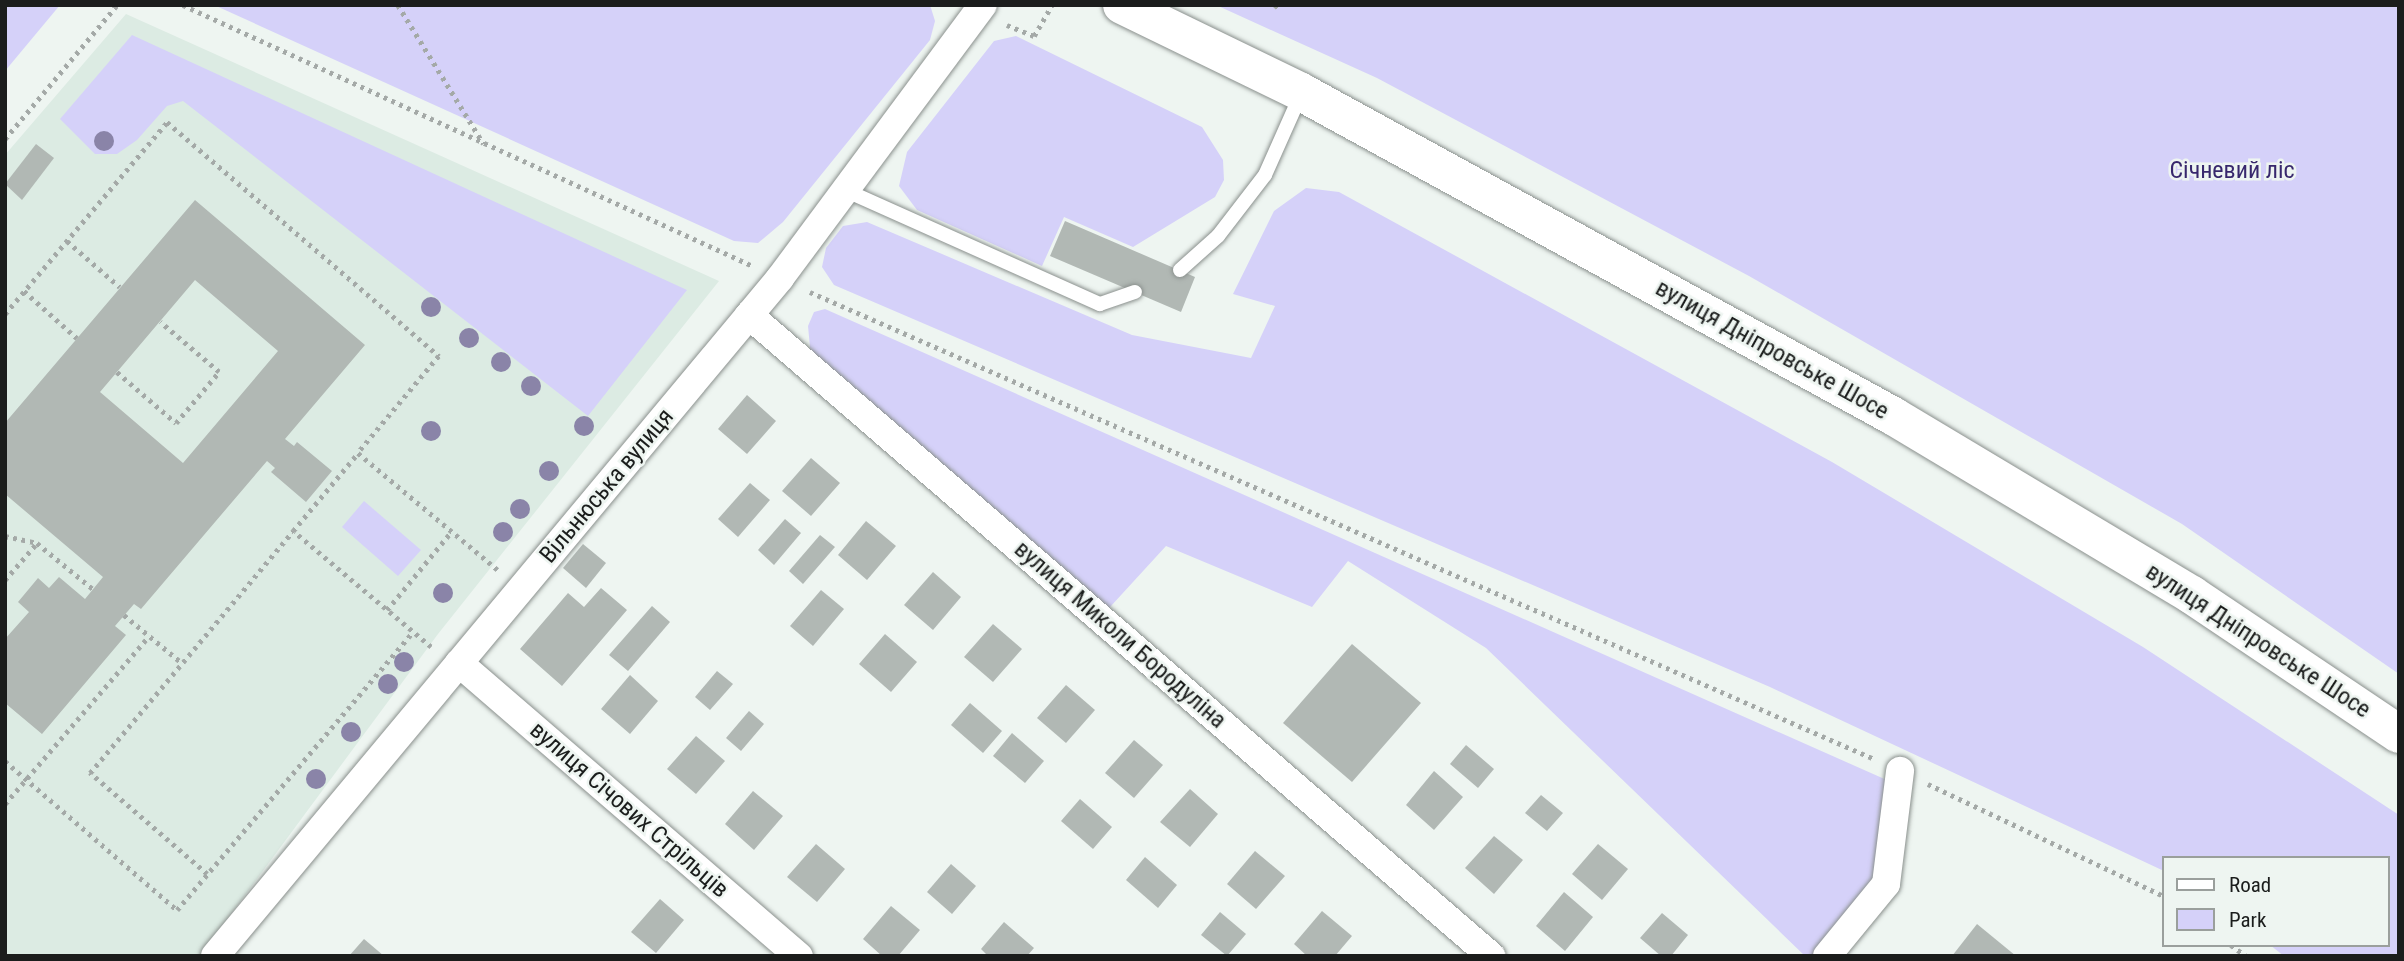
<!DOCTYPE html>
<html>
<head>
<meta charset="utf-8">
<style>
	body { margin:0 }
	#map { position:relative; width:2404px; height:961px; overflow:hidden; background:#eef5f1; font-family:"Roboto Condensed",sans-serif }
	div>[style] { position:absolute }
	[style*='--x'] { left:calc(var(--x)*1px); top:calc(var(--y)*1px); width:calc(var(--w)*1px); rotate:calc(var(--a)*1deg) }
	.built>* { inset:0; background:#dcebe3 }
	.green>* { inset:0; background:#d5d1f9 }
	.building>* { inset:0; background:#b1b8b4 }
	.path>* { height:4.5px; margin-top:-2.25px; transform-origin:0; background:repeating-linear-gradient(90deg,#a4a9a7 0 3.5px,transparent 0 8.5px) }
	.roads { filter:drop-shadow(0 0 2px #8a908d) drop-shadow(0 0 2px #8a908d) }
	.service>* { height:14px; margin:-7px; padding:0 7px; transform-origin:7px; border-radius:7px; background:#fff }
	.minor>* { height:28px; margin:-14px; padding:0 14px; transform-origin:14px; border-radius:14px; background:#fff }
	.primary>* { height:38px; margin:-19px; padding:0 19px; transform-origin:19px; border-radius:19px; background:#fff }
	.trees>* { width:20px; height:20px; margin:-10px; border-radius:50%; background:#8a84a8 }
	span { translate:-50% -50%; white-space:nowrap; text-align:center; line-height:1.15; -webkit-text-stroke:5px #eef5f1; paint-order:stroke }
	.park-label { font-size:24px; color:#38286d }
	.street-label { font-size:24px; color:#1b1d1c }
	.frame { position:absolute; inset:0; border:7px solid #1b1d1c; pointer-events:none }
	.legend { position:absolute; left:2162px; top:856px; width:228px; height:91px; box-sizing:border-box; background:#eef5f1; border:2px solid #9a9f9c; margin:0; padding:9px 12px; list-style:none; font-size:21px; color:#1b1d1c }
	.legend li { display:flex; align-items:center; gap:14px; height:35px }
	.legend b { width:35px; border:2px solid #9a9f9c }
</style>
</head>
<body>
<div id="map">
	<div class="built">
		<div style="clip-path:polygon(126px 14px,719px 281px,438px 634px,200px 956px,5px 956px,5px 155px)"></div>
	</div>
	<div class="green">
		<div style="clip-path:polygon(5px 5px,60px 5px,5px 71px)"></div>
		<div style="clip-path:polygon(214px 5px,930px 5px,935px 21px,930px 40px,783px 222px,758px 243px,734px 241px)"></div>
		<div style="clip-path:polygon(1216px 5px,2399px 5px,2399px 674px,2182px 524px,1749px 276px,1377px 78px)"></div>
		<div style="clip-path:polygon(132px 35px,687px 290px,588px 416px,183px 101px,167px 106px,137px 140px,117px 154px,95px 154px,60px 119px)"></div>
		<div style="clip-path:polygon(1016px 36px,1202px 127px,1223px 160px,1224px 180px,1215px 197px,1133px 247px,1064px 217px,1042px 266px,917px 210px,899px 186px,907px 152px,994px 41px)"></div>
		<div style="clip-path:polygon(1306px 188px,1339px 192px,1832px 462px,2143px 647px,2399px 815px,2399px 956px,2284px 956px,2270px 945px,2388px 945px,2388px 858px,2164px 858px,2164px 871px,1770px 687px,834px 285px,822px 267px,826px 248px,843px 226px,867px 222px,1132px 335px,1251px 358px,1275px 306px,1233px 294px,1274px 211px)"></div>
		<div style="clip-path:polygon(825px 309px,1898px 785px,1886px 884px,1827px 956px,1805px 956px,1486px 648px,1348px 561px,1312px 607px,1166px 546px,1100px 618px,812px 369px,808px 326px,814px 312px)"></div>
		<div style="clip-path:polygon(364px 501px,421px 550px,398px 576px,342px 527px)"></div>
	</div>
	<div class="building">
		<div style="clip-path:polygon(36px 144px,54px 158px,22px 200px,5px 184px)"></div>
		<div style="clip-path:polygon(evenodd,195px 200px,365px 345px,285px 439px,294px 446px,297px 442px,332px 471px,306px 502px,271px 472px,275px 468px,267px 461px,141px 609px,134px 604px,115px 626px,126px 635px,42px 734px,5px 703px,5px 639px,29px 612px,18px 602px,38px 578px,49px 588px,59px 577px,85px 599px,103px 577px,5px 494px,5px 423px,195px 200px,195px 280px,278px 351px,183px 463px,100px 392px,195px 280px)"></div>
		<div style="clip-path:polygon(1065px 221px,1195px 277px,1181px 312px,1050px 256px)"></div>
		<div style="clip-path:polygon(747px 395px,776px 421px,747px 454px,718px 429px)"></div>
		<div style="clip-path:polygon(811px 458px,840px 483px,811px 516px,782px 491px)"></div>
		<div style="clip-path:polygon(750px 483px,770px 500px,738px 537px,718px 519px)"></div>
		<div style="clip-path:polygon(785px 519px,801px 533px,774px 565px,758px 550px)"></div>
		<div style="clip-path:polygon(866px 521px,896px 546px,867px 580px,838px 555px)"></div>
		<div style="clip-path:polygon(820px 535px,835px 547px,803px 584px,789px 571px)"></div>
		<div style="clip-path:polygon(583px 544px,606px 563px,586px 588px,563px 568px)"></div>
		<div style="clip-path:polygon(933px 572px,961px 597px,933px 630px,904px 605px)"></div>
		<div style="clip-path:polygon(601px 588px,627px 610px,562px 686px,520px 649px,568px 593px,584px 607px)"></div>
		<div style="clip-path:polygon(821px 590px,844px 609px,813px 646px,790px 626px)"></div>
		<div style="clip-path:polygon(652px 606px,670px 622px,628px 671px,609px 655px)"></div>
		<div style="clip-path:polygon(993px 624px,1022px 649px,993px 682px,964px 657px)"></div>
		<div style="clip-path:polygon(885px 634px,917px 662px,891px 692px,859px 664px)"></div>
		<div style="clip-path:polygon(1352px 644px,1421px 703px,1352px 782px,1283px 723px)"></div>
		<div style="clip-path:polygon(717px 671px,733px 684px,710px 710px,695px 697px)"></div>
		<div style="clip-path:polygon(630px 675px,658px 701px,630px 734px,601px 709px)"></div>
		<div style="clip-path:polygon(1066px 685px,1095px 710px,1066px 743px,1037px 718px)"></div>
		<div style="clip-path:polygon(970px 703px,1002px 731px,983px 753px,951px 725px)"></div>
		<div style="clip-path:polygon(749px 711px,764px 724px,741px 751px,726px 738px)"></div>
		<div style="clip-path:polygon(1012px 733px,1044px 761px,1025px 783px,993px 756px)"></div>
		<div style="clip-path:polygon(696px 736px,725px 761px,696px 794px,667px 769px)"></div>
		<div style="clip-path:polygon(1134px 740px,1163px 765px,1134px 798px,1105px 773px)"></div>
		<div style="clip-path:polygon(1466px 745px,1494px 769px,1478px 788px,1450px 764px)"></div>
		<div style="clip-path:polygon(1434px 771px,1463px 797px,1434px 830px,1406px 805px)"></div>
		<div style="clip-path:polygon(1190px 789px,1218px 814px,1190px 847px,1160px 822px)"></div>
		<div style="clip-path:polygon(753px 791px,783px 816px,754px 850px,725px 824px)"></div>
		<div style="clip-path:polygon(1541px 795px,1563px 813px,1547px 831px,1525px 813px)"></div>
		<div style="clip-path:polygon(1080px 799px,1112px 827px,1093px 849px,1061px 821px)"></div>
		<div style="clip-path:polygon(1494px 836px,1523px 860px,1494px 894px,1465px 868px)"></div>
		<div style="clip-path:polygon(816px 844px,845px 869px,817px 902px,787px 877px)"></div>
		<div style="clip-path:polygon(1598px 844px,1628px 869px,1602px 900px,1572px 874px)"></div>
		<div style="clip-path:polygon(1255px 851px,1285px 876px,1256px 909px,1227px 884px)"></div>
		<div style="clip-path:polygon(1145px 857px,1177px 885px,1158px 908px,1126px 880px)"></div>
		<div style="clip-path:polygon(951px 864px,976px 886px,952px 914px,927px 892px)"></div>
		<div style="clip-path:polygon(1564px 892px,1593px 917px,1565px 951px,1536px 926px)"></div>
		<div style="clip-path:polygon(660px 899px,684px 920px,656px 953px,631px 932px)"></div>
		<div style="clip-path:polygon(891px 906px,920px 930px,898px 956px,882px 956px,863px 939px)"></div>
		<div style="clip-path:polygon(1322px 911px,1352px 936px,1335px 956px,1307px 956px,1294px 944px)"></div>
		<div style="clip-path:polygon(1220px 912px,1246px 934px,1227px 956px,1201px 935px)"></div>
		<div style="clip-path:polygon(1662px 913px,1688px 935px,1671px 956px,1661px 956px,1640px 938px)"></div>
		<div style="clip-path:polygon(1004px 922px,1034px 948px,1027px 956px,988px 956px,981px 949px)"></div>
		<div style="clip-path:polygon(1977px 924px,2016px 956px,1952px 956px)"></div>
		<div style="clip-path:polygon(364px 939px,384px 956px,349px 956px)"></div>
	</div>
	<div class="path">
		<div style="--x:183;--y:5;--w:625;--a:24.6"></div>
		<div style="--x:398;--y:5;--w:163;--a:58.3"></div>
		<div style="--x:1275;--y:5;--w:8;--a:40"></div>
		<div style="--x:1007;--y:25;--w:29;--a:22"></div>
		<div style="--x:1034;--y:36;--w:36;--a:-60"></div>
		<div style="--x:5;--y:139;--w:175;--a:-50.1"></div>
		<div style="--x:67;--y:241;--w:70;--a:41"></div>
		<div style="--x:24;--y:291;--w:71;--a:41.6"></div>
		<div style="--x:810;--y:292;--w:1160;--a:23.69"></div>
		<div style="--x:5;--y:314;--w:251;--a:-49.8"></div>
		<div style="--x:167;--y:122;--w:359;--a:40.7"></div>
		<div style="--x:439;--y:356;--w:126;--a:129.9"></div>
		<div style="--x:117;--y:372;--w:78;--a:40.8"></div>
		<div style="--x:176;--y:423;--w:67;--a:-49.9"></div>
		<div style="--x:219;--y:372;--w:77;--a:-139.7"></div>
		<div style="--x:5;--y:536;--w:33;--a:12"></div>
		<div style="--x:37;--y:543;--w:72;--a:39.4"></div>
		<div style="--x:5;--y:580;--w:49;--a:-49.1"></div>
		<div style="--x:387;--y:610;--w:101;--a:-50.6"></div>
		<div style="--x:124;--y:615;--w:75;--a:39.6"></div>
		<div style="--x:431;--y:647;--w:180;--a:-140"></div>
		<div style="--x:293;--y:531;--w:102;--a:-50.2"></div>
		<div style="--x:358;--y:453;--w:182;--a:39.9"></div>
		<div style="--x:5;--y:761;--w:228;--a:40.9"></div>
		<div style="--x:177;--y:910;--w:365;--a:-49.7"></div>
		<div style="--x:1928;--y:784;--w:261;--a:25.4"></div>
		<div style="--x:5;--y:804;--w:221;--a:-49.4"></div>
		<div style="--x:207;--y:874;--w:155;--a:-139.2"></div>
		<div style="--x:90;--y:773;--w:316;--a:-50"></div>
		<div style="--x:2231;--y:945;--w:19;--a:36"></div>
	</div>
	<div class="roads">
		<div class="service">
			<div style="--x:847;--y:191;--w:277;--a:24.1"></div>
			<div style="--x:1100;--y:304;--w:37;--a:-19"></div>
			<div style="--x:1180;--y:270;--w:51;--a:-41.8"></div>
			<div style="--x:1218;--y:236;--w:77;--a:-52.4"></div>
			<div style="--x:1265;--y:175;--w:89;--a:-66"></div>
		</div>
		<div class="minor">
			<div style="--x:749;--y:315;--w:981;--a:40.82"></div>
			<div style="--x:459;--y:663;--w:449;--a:40.8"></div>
			<div style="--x:215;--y:956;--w:883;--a:-50.19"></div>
			<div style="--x:780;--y:278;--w:340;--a:-53.4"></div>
			<div style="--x:1827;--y:956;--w:93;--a:-50.7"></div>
			<div style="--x:1886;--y:884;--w:114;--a:-82.9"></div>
		</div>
		<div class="primary">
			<div style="--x:1122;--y:5;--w:199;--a:25.9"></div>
			<div style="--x:1301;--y:92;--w:675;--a:28.69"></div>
			<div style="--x:1893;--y:416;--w:348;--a:30.9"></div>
			<div style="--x:2192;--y:595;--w:249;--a:33.9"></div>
		</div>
	</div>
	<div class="trees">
		<div style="left:104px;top:141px"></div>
		<div style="left:431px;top:307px"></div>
		<div style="left:469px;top:338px"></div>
		<div style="left:501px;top:362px"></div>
		<div style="left:531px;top:386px"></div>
		<div style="left:584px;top:426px"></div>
		<div style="left:431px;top:431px"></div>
		<div style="left:549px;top:471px"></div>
		<div style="left:520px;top:509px"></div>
		<div style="left:503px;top:532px"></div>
		<div style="left:443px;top:593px"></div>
		<div style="left:404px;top:662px"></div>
		<div style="left:388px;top:684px"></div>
		<div style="left:351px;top:732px"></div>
		<div style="left:316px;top:779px"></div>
	</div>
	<div class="park-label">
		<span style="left:2232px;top:171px">Січневий ліс</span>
	</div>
	<div class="street-label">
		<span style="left:1772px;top:350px;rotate:29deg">вулиця Дніпровське Шосе</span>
		<span style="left:607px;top:486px;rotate:-50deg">Вільнюська вулиця</span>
		<span style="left:1120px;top:635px;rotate:41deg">вулиця Миколи Бородуліна</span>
		<span style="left:2258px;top:641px;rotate:33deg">вулиця Дніпровське Шосе</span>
		<span style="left:629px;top:810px;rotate:41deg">вулиця Січових Стрільців</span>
	</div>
	<div class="frame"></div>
	<ul class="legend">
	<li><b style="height:9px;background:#fff"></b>Road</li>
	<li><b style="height:19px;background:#d5d1f9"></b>Park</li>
	</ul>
</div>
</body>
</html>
